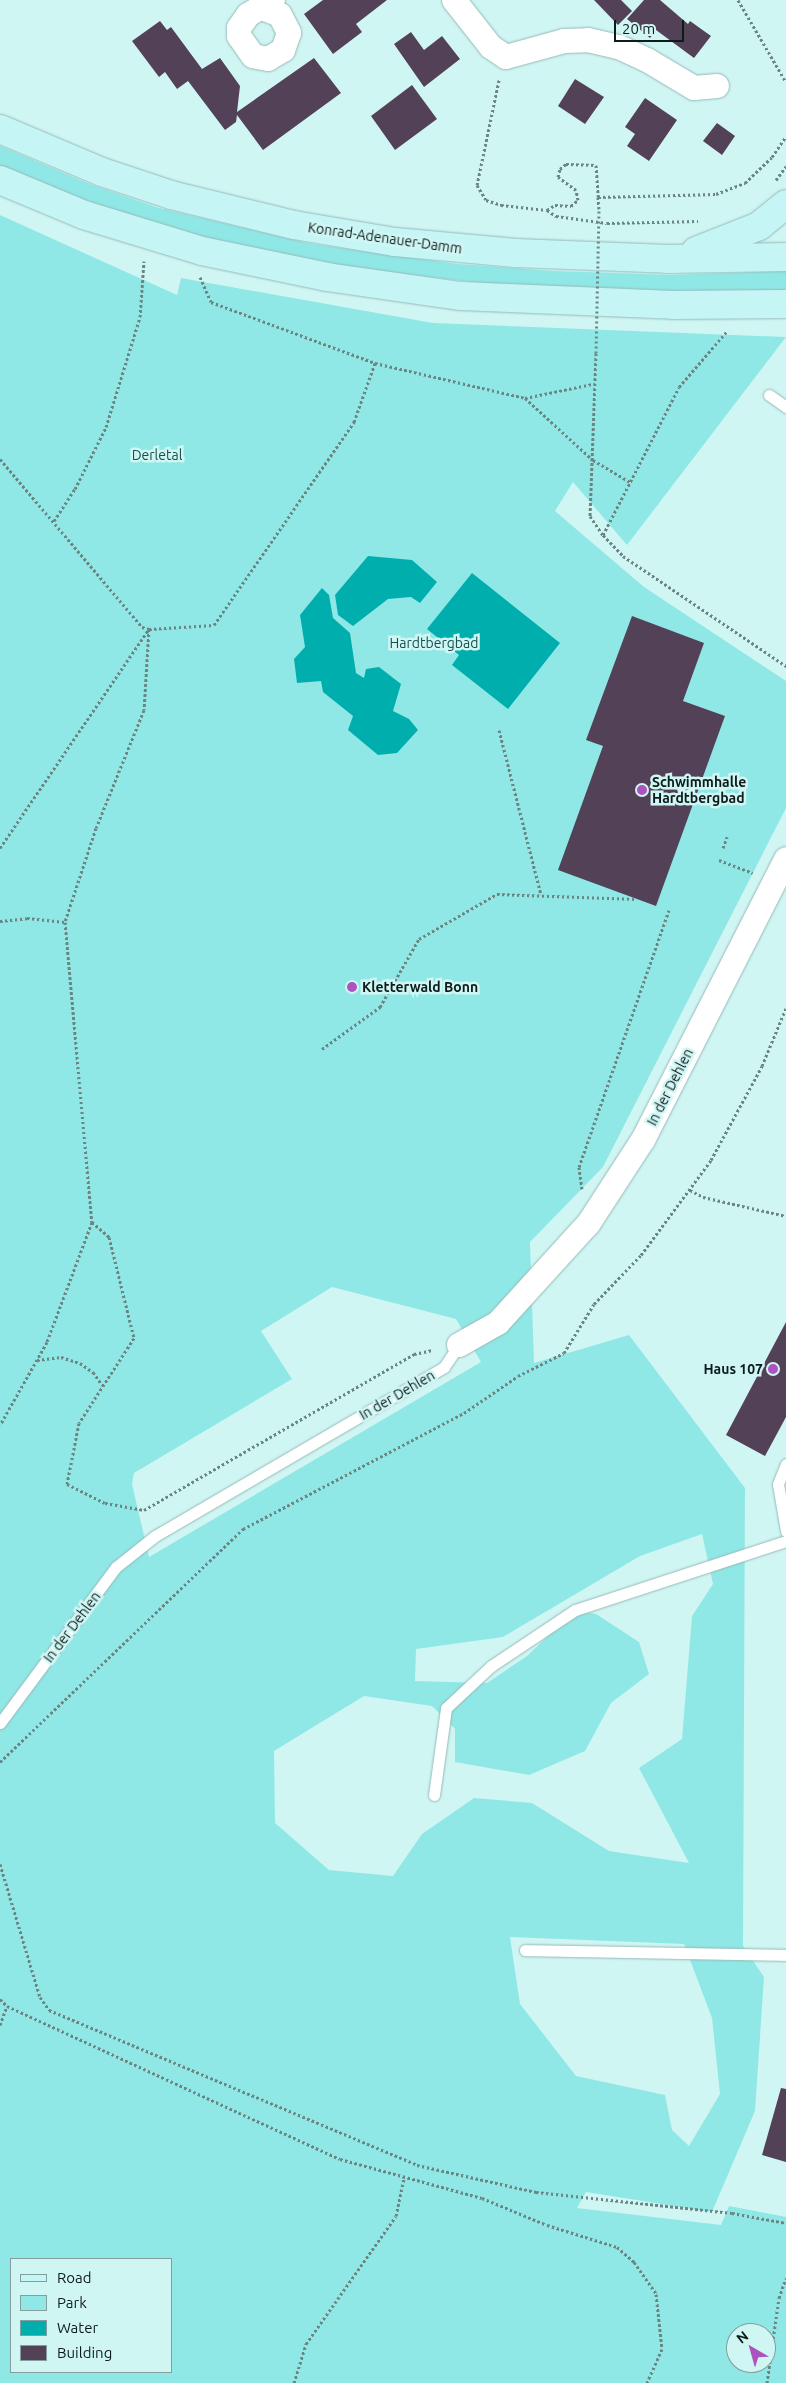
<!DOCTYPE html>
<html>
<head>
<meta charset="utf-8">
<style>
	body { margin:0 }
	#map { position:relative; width:786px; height:2383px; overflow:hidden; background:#d0f6f4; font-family:Ubuntu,sans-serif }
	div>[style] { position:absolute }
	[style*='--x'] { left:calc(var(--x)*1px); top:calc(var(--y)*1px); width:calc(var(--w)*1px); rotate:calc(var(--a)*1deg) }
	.green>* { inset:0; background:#90e8e6 }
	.water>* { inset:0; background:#00afad }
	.building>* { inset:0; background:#534257 }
	.path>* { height:3px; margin-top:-1.5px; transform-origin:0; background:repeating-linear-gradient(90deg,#6b8583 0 2.5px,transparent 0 5px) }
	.roads { filter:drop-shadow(0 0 1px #95bab8) drop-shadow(0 0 1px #95bab8) }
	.service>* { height:11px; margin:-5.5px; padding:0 5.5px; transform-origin:5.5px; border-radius:5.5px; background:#fff }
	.minor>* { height:24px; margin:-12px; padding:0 12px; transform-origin:12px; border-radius:12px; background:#fff }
	.secondary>* { height:28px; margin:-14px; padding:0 14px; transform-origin:14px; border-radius:14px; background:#c5f6f5 }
	.path-bridge>* { height:3px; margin-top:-1.5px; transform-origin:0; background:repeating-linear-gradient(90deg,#6b8583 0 2.5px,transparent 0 5px) }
	.dots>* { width:14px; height:14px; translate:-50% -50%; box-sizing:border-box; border:2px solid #d0f6f4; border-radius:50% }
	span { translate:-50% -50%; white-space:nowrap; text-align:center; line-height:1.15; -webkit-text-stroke:5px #d0f6f4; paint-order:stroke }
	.street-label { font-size:14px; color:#0d1c1b }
	.park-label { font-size:14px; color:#144f4e }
	.poi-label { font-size:14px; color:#0d1c1b; font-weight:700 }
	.left { translate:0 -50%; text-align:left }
	.right { translate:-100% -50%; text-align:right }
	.legend { position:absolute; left:10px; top:2258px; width:162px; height:115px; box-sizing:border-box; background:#d0f6f4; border:1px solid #829f9d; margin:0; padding:6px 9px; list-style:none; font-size:15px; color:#0d1c1b }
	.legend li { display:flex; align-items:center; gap:10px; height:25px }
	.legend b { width:25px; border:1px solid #829f9d }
	.north { position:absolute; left:726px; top:2323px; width:50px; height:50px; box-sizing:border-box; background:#d0f6f4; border:1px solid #829f9d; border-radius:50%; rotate:322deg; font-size:14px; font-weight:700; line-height:20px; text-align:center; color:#0d1c1b }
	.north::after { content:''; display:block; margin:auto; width:18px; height:22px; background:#ad53c0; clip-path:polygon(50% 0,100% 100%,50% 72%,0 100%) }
	.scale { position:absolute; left:614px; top:20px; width:70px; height:22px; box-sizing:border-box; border:2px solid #0d1c1b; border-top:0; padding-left:6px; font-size:15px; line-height:18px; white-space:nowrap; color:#0d1c1b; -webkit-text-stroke:4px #d0f6f4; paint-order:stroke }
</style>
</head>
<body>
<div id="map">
	<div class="green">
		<div style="clip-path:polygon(0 146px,92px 185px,159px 208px,312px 244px,457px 264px,554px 271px,671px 275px,786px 271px,786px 290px,670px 292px,499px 285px,348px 268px,206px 239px,105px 208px,0 166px)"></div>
		<div style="clip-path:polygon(evenodd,0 215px,177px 295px,181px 278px,433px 323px,786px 337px,627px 545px,573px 482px,555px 511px,644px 587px,786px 681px,786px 808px,603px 1167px,530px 1242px,534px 1363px,629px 1335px,745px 1488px,743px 1946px,764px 1977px,755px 2111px,712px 2212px,586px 2192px,577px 2208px,721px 2225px,729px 2206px,786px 2217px,786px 2383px,0 2383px,0 215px,332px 1287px,456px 1319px,481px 1362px,149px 1557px,132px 1484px,134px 1473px,292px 1379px,261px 1331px,332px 1287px,0 215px,702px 1534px,713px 1584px,692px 1616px,682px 1739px,639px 1768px,689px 1863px,609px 1851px,532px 1803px,474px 1798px,422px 1834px,393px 1876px,329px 1870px,275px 1823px,274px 1751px,364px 1696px,432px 1706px,455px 1729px,455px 1762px,529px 1775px,585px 1751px,611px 1703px,649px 1674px,639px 1642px,596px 1614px,575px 1610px,527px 1656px,487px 1683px,415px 1681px,416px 1649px,503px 1637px,640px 1556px,702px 1534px,0 215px,510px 1937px,684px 1944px,712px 2018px,720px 2094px,689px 2146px,672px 2130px,665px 2095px,576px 2076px,520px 2004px,510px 1937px,0 215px,11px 2259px,171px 2259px,171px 2372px,11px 2372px,11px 2259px,0 215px,736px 2333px,766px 2333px,766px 2363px,736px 2363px,736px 2333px)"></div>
	</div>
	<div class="water">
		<div style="clip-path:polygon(368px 556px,412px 560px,437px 582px,420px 603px,411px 597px,388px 599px,353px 626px,338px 615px,335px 595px)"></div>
		<div style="clip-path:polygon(472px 573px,560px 643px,508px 709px,452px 665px,459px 655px,427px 629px)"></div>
		<div style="clip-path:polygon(322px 588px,329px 595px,333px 618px,350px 633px,356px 673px,364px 678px,366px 669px,379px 667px,401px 684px,393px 711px,409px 719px,418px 730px,397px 753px,378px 755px,348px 730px,353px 716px,323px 692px,321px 681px,297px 683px,294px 659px,305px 647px,300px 615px)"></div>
	</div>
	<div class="building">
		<div style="clip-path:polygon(323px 0,387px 0,356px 24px,362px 32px,333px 54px,304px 14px)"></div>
		<div style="clip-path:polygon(594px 0,621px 0,632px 11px,618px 25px)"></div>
		<div style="clip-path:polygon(644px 0,660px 0,688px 24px,690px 21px,711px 36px,694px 58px,656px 30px,650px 38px,627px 19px)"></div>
		<div style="clip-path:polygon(160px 21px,167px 30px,171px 27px,202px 69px,220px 58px,240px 86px,237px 112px,314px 58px,341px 93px,263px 150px,237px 115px,236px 122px,225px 130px,188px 81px,177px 89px,165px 72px,159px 77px,132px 41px)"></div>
		<div style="clip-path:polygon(411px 32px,424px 50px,442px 36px,460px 59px,424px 87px,394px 44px)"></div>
		<div style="clip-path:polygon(575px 79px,604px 97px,585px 124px,558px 106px)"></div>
		<div style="clip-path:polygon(412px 85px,437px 119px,395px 150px,371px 116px)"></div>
		<div style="clip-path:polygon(645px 98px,677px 120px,649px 161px,627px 146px,635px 134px,625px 127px)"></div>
		<div style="clip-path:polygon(717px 123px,735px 136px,722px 155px,703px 141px)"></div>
		<div style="clip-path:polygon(632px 616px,704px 643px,683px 701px,725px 716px,656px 906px,558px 870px,603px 746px,586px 740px)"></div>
		<div style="clip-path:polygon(786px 1322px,786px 1417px,765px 1456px,726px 1435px)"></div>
		<div style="clip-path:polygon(781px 2088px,786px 2089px,786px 2162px,762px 2155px)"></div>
	</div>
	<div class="path">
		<div style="--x:738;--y:0;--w:95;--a:59.7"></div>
		<div style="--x:499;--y:80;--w:107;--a:101.8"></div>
		<div style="--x:477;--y:185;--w:17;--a:59"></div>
		<div style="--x:486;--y:200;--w:16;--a:18"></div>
		<div style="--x:501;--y:205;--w:46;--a:6.2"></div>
		<div style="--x:547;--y:210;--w:11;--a:34"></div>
		<div style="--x:556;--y:216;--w:51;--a:7.8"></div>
		<div style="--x:607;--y:223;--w:91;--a:-1.3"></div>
		<div style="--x:776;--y:180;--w:17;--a:-54"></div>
		<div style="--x:599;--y:209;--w:12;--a:-95"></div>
		<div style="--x:598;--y:197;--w:118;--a:-1.5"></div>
		<div style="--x:716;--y:194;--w:31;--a:-21"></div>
		<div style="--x:745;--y:183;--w:37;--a:-44"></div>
		<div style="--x:772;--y:157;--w:25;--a:-56"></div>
		<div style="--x:547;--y:210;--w:9;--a:-32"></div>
		<div style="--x:555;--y:205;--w:16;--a:4"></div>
		<div style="--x:571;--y:206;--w:9;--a:-41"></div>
		<div style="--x:578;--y:200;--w:10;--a:-101"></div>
		<div style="--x:576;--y:190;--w:22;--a:-144"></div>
		<div style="--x:558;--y:177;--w:8;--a:-76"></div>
		<div style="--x:560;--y:169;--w:8;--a:-40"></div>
		<div style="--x:566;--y:164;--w:30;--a:2"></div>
		<div style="--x:596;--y:165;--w:32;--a:86"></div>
		<div style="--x:200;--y:277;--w:27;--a:66"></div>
		<div style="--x:211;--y:302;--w:175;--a:20.4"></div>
		<div style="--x:375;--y:363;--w:154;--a:13.1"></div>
		<div style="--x:525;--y:398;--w:92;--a:42.4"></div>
		<div style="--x:593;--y:460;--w:43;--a:30.7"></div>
		<div style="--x:596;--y:353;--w:163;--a:92.1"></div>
		<div style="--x:590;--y:516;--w:23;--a:56"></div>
		<div style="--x:603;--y:535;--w:29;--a:46"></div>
		<div style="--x:623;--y:556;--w:197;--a:34"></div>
		<div style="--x:525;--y:398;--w:68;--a:-11.8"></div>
		<div style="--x:0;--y:459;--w:220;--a:49.8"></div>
		<div style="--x:142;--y:627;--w:7;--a:16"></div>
		<div style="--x:149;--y:629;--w:81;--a:93.5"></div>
		<div style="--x:144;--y:710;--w:127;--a:112.1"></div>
		<div style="--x:96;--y:828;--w:99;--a:108.3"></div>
		<div style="--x:65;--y:922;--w:301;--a:84.9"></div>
		<div style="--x:92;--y:1222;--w:128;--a:110.6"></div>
		<div style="--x:47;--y:1342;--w:95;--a:119.5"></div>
		<div style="--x:54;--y:521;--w:38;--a:-57"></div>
		<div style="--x:75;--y:489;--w:69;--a:-63.4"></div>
		<div style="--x:106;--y:427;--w:115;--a:-72.8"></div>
		<div style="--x:140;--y:317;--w:56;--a:-85.9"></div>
		<div style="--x:603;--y:535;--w:166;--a:-62.8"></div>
		<div style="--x:679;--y:387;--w:75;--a:-49.3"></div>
		<div style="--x:499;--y:730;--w:170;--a:75.7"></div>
		<div style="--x:0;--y:848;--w:265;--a:-55.8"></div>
		<div style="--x:149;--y:629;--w:65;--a:-3.5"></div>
		<div style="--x:214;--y:625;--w:247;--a:-55.4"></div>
		<div style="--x:354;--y:422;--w:63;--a:-70.4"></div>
		<div style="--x:723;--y:848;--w:12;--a:-70"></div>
		<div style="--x:719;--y:860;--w:36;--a:21"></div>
		<div style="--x:0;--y:921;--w:27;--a:-6"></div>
		<div style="--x:27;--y:918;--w:38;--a:6"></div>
		<div style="--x:322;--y:1049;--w:72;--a:-35.9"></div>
		<div style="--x:380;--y:1007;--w:78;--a:-60.2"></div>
		<div style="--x:419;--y:939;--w:90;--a:-30"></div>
		<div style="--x:497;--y:894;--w:140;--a:2"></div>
		<div style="--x:582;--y:1189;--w:22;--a:-98"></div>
		<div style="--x:579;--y:1167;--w:272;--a:-70.7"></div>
		<div style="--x:690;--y:1190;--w:15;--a:28"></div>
		<div style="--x:703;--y:1197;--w:85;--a:12.9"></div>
		<div style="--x:92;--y:1222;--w:23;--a:41"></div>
		<div style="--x:109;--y:1237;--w:104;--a:76.1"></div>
		<div style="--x:134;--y:1338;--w:101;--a:122.9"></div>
		<div style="--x:79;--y:1423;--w:62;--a:101.1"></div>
		<div style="--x:67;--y:1484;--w:42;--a:26.6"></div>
		<div style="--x:105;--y:1503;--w:40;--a:10"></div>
		<div style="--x:144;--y:1510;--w:312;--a:-30"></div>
		<div style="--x:414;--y:1354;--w:19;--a:-12"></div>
		<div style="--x:37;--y:1360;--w:24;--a:-7"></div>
		<div style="--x:61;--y:1357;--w:20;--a:18"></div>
		<div style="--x:80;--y:1363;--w:16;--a:35"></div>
		<div style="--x:93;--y:1372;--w:16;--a:55"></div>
		<div style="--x:0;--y:1762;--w:337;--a:-43.8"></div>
		<div style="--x:243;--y:1529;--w:250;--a:-27.7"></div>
		<div style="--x:464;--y:1413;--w:65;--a:-34.4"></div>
		<div style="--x:518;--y:1376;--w:51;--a:-26.6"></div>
		<div style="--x:564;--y:1353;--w:57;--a:-58.5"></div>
		<div style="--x:594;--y:1304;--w:68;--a:-46.2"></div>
		<div style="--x:641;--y:1255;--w:118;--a:-53.6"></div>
		<div style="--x:711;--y:1160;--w:107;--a:-61.5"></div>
		<div style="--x:762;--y:1066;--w:63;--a:-67.5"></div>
		<div style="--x:0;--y:1864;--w:139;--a:73.3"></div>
		<div style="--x:40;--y:1997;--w:16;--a:55"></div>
		<div style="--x:49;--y:2010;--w:399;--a:22.8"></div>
		<div style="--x:417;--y:2165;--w:122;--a:12.8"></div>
		<div style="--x:536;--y:2192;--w:197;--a:6.1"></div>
		<div style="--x:732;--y:2213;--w:55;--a:10.5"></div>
		<div style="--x:0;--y:1999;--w:10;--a:45"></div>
		<div style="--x:7;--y:2006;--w:366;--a:24.7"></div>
		<div style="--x:340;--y:2159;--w:147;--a:15.4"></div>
		<div style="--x:482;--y:2198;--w:70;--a:22.6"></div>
		<div style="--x:547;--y:2225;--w:73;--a:17.4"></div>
		<div style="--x:617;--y:2247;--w:23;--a:41"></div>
		<div style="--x:634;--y:2262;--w:39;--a:55"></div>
		<div style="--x:656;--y:2294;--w:55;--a:83.8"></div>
		<div style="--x:662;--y:2349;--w:37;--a:114"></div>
		<div style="--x:0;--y:2025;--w:20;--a:-70"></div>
		<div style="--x:294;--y:2383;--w:41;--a:-72.9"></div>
		<div style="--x:306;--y:2344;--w:156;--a:-54.9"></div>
		<div style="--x:396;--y:2216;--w:39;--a:-78"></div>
		<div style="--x:767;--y:2383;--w:86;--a:-82"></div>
		<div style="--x:779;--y:2298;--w:21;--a:-71"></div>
	</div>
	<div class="roads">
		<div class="service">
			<div style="--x:769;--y:395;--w:21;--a:35"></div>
			<div style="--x:786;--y:1464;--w:22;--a:112"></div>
			<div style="--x:778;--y:1484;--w:48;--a:80.3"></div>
			<div style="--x:0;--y:1723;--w:194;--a:-53.4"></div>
			<div style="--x:116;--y:1567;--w:50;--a:-38.5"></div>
			<div style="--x:155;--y:1536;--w:335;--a:-30.3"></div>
			<div style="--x:444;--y:1367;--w:27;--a:-56"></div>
			<div style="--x:434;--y:1795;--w:88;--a:-82.1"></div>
			<div style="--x:446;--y:1708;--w:62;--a:-43"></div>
			<div style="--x:491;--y:1666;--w:101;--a:-33.7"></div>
			<div style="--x:575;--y:1610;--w:222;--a:-18.1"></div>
			<div style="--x:525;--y:1950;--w:261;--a:1.1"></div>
		</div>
		<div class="minor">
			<div style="--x:454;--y:0;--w:60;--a:51.8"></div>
			<div style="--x:491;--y:47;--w:18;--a:34"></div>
			<div style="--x:506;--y:57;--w:60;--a:-15.4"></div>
			<div style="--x:564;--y:41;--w:24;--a:-2"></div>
			<div style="--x:588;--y:40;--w:32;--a:13"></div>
			<div style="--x:619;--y:47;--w:31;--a:25"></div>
			<div style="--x:647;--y:60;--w:55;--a:30.8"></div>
			<div style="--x:694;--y:88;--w:23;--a:-5"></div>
			<div style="--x:262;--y:8;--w:19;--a:21"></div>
			<div style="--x:280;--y:15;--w:20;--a:63"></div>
			<div style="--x:289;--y:33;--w:18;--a:109"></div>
			<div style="--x:283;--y:50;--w:17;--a:149"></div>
			<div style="--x:268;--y:59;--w:15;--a:-169"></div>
			<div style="--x:253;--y:56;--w:24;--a:-125"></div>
			<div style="--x:239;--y:36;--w:8;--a:-90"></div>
			<div style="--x:239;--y:28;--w:16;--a:-55"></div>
			<div style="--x:248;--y:15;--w:29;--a:-31"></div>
			<div style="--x:459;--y:1345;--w:45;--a:-29.4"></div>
			<div style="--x:498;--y:1323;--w:135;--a:-47.7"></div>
			<div style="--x:589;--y:1223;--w:99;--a:-57"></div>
			<div style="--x:643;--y:1140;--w:315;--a:-63"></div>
		</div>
		<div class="secondary">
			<div style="--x:0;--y:129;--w:111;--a:22.9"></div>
			<div style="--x:102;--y:172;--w:73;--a:18.4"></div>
			<div style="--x:171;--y:195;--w:127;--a:13.7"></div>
			<div style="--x:294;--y:225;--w:102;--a:9.6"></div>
			<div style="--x:395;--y:242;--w:121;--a:5.2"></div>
			<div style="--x:515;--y:253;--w:153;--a:2.2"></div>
			<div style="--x:668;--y:259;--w:118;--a:-1"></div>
			<div style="--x:0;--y:180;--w:91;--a:22.6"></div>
			<div style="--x:84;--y:215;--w:123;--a:17"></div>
			<div style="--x:202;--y:251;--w:128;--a:11.7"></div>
			<div style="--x:327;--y:277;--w:135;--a:8.1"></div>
			<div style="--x:461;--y:296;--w:212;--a:2.4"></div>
			<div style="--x:673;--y:305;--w:113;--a:-0.5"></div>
			<div style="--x:696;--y:251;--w:68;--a:-21.6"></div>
			<div style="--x:759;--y:226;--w:35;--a:-39"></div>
		</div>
	</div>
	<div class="path-bridge">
		<div style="--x:596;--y:353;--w:144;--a:-88.8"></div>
	</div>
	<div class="dots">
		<div style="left:642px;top:790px;background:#ad53c0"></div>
		<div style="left:352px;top:987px;background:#ad53c0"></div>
		<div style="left:773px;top:1369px;background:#ad53c0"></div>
	</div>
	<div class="street-label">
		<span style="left:385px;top:238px;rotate:8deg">Konrad-Adenauer-Damm</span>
		<span style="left:670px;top:1087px;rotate:-63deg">In der Dehlen</span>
		<span style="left:397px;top:1395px;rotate:-30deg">In der Dehlen</span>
		<span style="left:72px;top:1627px;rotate:-53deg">In der Dehlen</span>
	</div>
	<div class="park-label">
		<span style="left:157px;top:455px">Derletal</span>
		<span style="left:434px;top:643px">Hardtbergbad</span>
	</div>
	<div class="poi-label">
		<span class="left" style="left:652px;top:790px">Schwimmhalle<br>Hardtbergbad</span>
		<span class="left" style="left:362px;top:987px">Kletterwald Bonn</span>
		<span class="right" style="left:763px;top:1369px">Haus 107</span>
	</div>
	<ul class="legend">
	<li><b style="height:6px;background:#c5f6f5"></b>Road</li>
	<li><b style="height:14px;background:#90e8e6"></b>Park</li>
	<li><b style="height:14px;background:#00afad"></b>Water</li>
	<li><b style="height:14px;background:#534257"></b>Building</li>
	</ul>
	<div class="north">N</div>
	<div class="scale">20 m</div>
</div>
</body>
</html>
